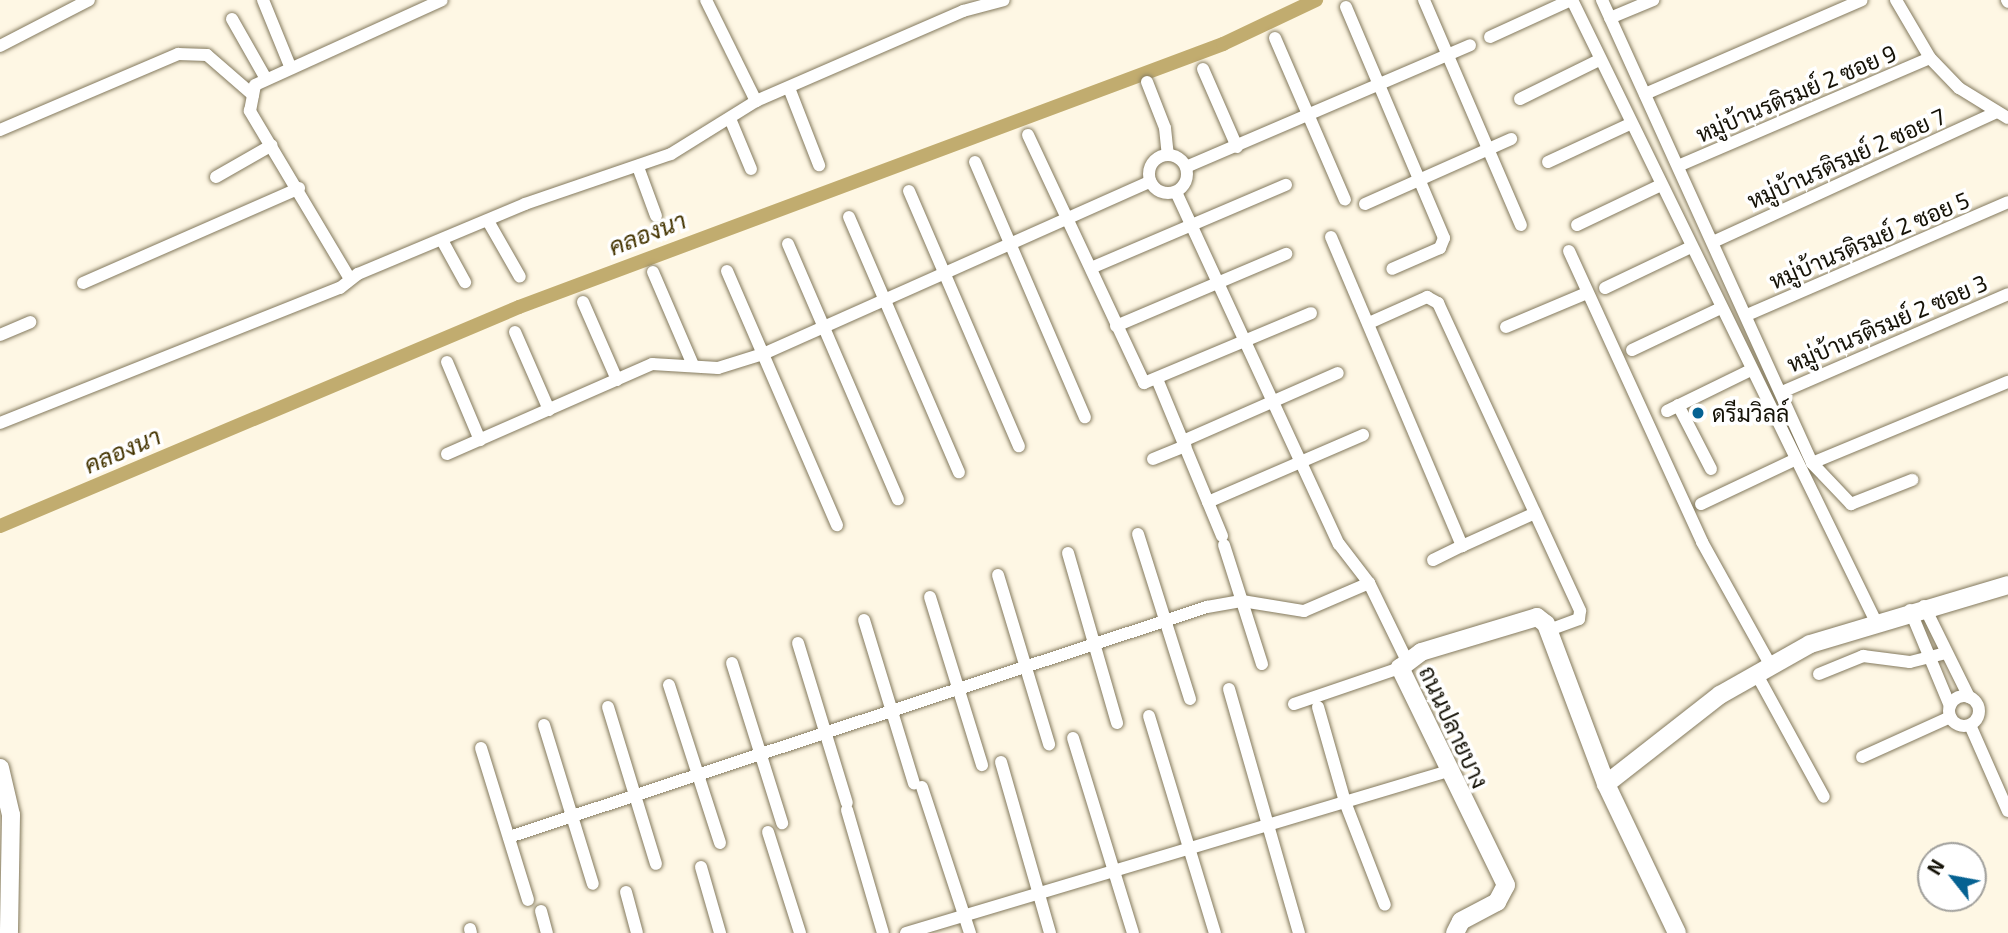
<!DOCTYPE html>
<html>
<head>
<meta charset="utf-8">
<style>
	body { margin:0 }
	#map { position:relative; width:2008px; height:933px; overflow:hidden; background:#fef7e4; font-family:"Exo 2",Sarabun,sans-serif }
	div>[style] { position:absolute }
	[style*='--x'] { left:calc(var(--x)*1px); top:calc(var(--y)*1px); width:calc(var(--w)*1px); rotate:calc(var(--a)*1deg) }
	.canal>* { height:14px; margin:-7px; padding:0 7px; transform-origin:7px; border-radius:7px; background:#c1ac6f }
	.roads { filter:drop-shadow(0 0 2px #83795d) drop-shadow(0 0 2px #83795d) }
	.street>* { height:12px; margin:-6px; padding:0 6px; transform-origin:6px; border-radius:6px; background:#fff }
	.street>.ring { margin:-6px; padding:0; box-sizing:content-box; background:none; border:12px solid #fff; border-radius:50% }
	.secondary>* { height:18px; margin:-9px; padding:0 9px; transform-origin:9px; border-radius:9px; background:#fff }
	.dots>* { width:19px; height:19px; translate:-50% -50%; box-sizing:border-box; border:4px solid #fff; border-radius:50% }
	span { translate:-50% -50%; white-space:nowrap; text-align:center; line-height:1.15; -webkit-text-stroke:7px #fff; paint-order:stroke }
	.street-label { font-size:23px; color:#151207 }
	.poi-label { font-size:23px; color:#151207 }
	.left { translate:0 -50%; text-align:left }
	.water-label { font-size:24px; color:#443400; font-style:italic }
	.north { position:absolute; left:1917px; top:842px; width:70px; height:70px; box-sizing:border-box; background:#fff; border:2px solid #a1a09c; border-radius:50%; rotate:301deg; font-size:19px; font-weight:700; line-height:28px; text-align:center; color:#151207 }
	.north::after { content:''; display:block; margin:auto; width:24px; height:32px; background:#056292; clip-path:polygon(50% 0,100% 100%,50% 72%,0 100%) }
</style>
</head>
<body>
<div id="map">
	<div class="canal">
		<div style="--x:0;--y:526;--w:563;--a:-22.88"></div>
		<div style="--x:519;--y:307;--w:752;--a:-20.48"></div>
		<div style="--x:1223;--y:44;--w:103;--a:-25.3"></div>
	</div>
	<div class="roads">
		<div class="street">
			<div style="--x:263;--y:0;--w:71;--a:67.8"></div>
			<div style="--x:706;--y:0;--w:113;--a:63.7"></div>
			<div style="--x:1424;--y:0;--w:245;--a:66.7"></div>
			<div style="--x:1572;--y:0;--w:690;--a:63.95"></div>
			<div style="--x:1602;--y:0;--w:508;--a:65.6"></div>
			<div style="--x:1812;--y:463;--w:57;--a:46.4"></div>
			<div style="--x:1851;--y:504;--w:66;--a:-21.5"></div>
			<div style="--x:1896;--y:0;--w:67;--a:59.6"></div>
			<div style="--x:1930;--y:58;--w:42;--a:46"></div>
			<div style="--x:1959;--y:88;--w:57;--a:31.5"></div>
			<div style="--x:2007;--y:0;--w:2;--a:63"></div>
			<div style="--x:1346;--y:7;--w:251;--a:67"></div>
			<div style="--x:1444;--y:238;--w:11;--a:112"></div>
			<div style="--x:1440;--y:248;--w:52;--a:156.4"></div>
			<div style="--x:1610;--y:18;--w:47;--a:-22.7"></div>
			<div style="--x:232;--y:19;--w:67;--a:60.4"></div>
			<div style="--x:1490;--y:37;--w:89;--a:-24.6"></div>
			<div style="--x:1275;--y:38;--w:176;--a:66.6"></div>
			<div style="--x:0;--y:46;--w:100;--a:-27.3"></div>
			<div style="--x:1203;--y:69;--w:85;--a:66.4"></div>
			<div style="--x:1147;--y:82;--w:49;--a:68.6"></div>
			<div style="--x:1165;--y:128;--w:27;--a:84"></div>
			<div style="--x:789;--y:88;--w:83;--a:68.7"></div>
			<div style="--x:1645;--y:94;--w:236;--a:-23.4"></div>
			<div style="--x:1520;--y:99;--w:88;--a:-26.3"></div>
			<div style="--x:731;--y:121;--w:52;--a:67.4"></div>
			<div style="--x:0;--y:130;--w:194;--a:-23.1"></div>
			<div style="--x:178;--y:54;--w:29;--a:2"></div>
			<div style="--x:207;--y:55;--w:61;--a:41"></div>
			<div style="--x:1028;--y:135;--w:274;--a:64.9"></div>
			<div style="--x:1144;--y:383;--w:181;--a:-22.7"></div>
			<div class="ring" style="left:1149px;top:155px;width:26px;height:26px"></div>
			<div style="--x:975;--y:162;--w:278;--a:66.7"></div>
			<div style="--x:1548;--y:162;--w:90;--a:-24.9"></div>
			<div style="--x:1678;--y:166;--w:274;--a:-23.2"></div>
			<div style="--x:638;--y:167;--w:52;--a:69.8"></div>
			<div style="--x:1186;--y:167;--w:309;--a:-23.2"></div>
			<div style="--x:216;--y:177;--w:64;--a:-29.7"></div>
			<div style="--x:909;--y:191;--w:278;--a:66.7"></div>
			<div style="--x:1176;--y:192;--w:388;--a:65.2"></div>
			<div style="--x:1339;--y:544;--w:49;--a:52.4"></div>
			<div style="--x:1369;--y:583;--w:85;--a:64"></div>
			<div style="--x:1365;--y:204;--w:160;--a:-24"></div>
			<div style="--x:849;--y:217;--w:278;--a:66.7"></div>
			<div style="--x:488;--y:221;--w:64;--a:60.3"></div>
			<div style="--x:1577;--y:225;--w:93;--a:-25.5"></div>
			<div style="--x:1331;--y:237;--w:336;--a:67"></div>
			<div style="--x:1462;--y:546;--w:80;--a:-24.3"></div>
			<div style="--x:443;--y:242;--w:46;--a:61.2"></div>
			<div style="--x:1713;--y:242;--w:312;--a:-24.6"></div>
			<div style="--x:788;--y:244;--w:278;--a:66.7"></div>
			<div style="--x:1569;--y:251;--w:320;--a:65.4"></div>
			<div style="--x:1702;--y:542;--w:140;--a:60.9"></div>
			<div style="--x:1091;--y:268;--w:212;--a:-23.1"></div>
			<div style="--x:727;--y:271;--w:277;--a:66.6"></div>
			<div style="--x:653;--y:272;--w:101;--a:66.7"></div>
			<div style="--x:350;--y:279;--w:196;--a:-120.8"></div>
			<div style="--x:250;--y:111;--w:26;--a:-79"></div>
			<div style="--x:255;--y:85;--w:205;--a:-24.4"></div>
			<div style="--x:83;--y:283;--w:236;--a:-23.7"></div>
			<div style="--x:1605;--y:288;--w:95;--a:-25.5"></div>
			<div style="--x:583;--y:302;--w:85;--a:66.4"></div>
			<div style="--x:1747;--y:315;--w:284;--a:-23.4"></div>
			<div style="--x:1369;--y:323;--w:64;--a:-24.1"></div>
			<div style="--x:1427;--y:297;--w:13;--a:29"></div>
			<div style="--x:1438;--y:303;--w:339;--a:65.2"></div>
			<div style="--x:1580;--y:611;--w:8;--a:97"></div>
			<div style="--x:1579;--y:619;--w:33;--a:160"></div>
			<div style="--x:1116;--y:326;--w:185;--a:-23"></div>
			<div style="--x:1506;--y:327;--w:88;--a:-22.8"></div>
			<div style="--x:515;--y:332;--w:85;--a:66.4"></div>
			<div style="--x:0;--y:335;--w:33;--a:-23"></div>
			<div style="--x:1632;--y:350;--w:98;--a:-25.3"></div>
			<div style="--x:447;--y:362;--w:85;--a:67.1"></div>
			<div style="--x:1157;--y:379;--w:170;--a:67.5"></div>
			<div style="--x:1782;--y:392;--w:246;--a:-23.4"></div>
			<div style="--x:1678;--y:405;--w:72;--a:62.7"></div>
			<div style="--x:1667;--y:411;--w:93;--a:-26"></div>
			<div style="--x:0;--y:423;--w:366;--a:-21.7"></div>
			<div style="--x:340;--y:288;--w:23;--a:-38"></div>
			<div style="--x:358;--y:274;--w:181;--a:-22.7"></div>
			<div style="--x:525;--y:204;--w:154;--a:-18.9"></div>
			<div style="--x:671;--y:154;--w:100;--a:-31.9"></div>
			<div style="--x:756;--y:101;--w:226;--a:-23.5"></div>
			<div style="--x:963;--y:11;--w:42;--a:-15"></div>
			<div style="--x:1183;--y:441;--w:169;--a:-23.7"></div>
			<div style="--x:447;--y:454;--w:224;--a:-23.7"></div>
			<div style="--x:652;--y:364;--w:66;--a:3.5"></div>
			<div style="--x:718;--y:368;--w:47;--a:-17.3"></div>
			<div style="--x:763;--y:354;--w:424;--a:-24"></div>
			<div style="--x:1153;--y:459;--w:35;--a:-22"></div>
			<div style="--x:1812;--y:463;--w:212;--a:-22.5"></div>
			<div style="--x:1208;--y:502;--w:169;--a:-23.4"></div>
			<div style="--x:1701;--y:504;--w:103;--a:-25.3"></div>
			<div style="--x:1138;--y:534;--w:173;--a:72.5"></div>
			<div style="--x:1224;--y:545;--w:125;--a:72.3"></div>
			<div style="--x:1068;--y:553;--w:177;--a:73.9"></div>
			<div style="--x:1433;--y:560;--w:32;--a:-26"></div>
			<div style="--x:998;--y:575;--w:177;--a:73.2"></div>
			<div style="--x:930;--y:597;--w:176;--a:72.8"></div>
			<div style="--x:1924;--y:606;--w:102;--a:63.7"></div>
			<div style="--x:1910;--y:610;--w:104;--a:67.4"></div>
			<div style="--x:864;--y:620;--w:171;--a:73"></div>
			<div style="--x:798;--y:643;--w:167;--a:73"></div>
			<div style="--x:732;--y:663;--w:168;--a:72.6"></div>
			<div style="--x:1756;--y:673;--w:141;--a:61.3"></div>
			<div style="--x:1819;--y:674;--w:48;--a:-22.2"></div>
			<div style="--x:1863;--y:656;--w:47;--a:7.3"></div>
			<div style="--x:1910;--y:662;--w:36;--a:-14"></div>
			<div style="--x:669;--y:685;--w:166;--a:72.1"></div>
			<div style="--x:1229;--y:689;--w:254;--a:74"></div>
			<div class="ring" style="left:1949px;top:696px;width:18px;height:18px"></div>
			<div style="--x:1294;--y:704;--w:112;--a:-18.8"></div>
			<div style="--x:608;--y:707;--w:164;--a:73"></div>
			<div style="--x:1318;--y:707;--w:99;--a:74.1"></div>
			<div style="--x:1345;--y:802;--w:110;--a:68.8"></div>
			<div style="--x:1149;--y:716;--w:227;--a:73.1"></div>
			<div style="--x:544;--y:725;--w:166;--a:72.9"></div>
			<div style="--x:1970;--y:725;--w:94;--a:66.2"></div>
			<div style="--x:1073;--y:738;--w:204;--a:72.9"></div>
			<div style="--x:481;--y:748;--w:159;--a:72.8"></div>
			<div style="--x:1862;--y:757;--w:97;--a:-24.4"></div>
			<div style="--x:1001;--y:762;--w:178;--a:74"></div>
			<div style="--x:922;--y:787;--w:154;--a:71.8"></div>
			<div style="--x:847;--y:810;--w:128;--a:73.7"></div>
			<div style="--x:768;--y:832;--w:106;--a:72.4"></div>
			<div style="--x:509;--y:837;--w:735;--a:-18.24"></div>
			<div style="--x:1207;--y:607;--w:36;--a:-10"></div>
			<div style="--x:1242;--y:601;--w:63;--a:9.2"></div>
			<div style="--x:1304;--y:611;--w:71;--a:-23.3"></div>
			<div style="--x:701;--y:867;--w:69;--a:73.9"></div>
			<div style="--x:626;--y:892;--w:42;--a:75"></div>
			<div style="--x:541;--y:911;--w:23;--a:75"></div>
			<div style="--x:470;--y:929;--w:4;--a:76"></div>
			<div style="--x:906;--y:933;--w:563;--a:-16.63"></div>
		</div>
		<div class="secondary">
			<div style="--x:0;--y:768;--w:48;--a:76.8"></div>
			<div style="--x:11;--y:815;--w:118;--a:91"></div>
			<div style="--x:1606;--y:784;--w:145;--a:-38"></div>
			<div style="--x:1720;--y:695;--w:103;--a:-29.5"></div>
			<div style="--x:1810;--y:644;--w:207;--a:-16.6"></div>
			<div style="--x:1455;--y:933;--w:13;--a:-63"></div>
			<div style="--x:1461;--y:921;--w:41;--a:-27.8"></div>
			<div style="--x:1497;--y:902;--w:19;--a:-62"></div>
			<div style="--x:1506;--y:885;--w:242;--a:-116"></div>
			<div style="--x:1400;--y:668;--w:26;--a:-37"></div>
			<div style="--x:1421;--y:652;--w:121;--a:-16.8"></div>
			<div style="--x:1537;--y:617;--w:11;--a:38"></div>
			<div style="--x:1546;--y:624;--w:171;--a:69.4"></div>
			<div style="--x:1606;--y:784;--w:165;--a:64.5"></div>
		</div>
	</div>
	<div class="dots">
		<div style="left:1698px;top:413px;background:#056292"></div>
	</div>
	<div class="street-label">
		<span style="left:1796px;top:93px;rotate:-23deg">หมู่บ้านรติรมย์ 2 ซอย 9</span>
		<span style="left:1846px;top:158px;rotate:-24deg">หมู่บ้านรติรมย์ 2 ซอย 7</span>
		<span style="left:1869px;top:240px;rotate:-23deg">หมู่บ้านรติรมย์ 2 ซอย 5</span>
		<span style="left:1887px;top:323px;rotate:-23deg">หมู่บ้านรติรมย์ 2 ซอย 3</span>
		<span style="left:1454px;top:727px;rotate:65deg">ถนนปลายบาง</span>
	</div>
	<div class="poi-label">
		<span class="left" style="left:1712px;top:413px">ดรีมวิลล์</span>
	</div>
	<div class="water-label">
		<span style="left:647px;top:233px;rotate:-21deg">คลองนา</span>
		<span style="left:122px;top:450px;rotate:-23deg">คลองนา</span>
	</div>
	<div class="north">N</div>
</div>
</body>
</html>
